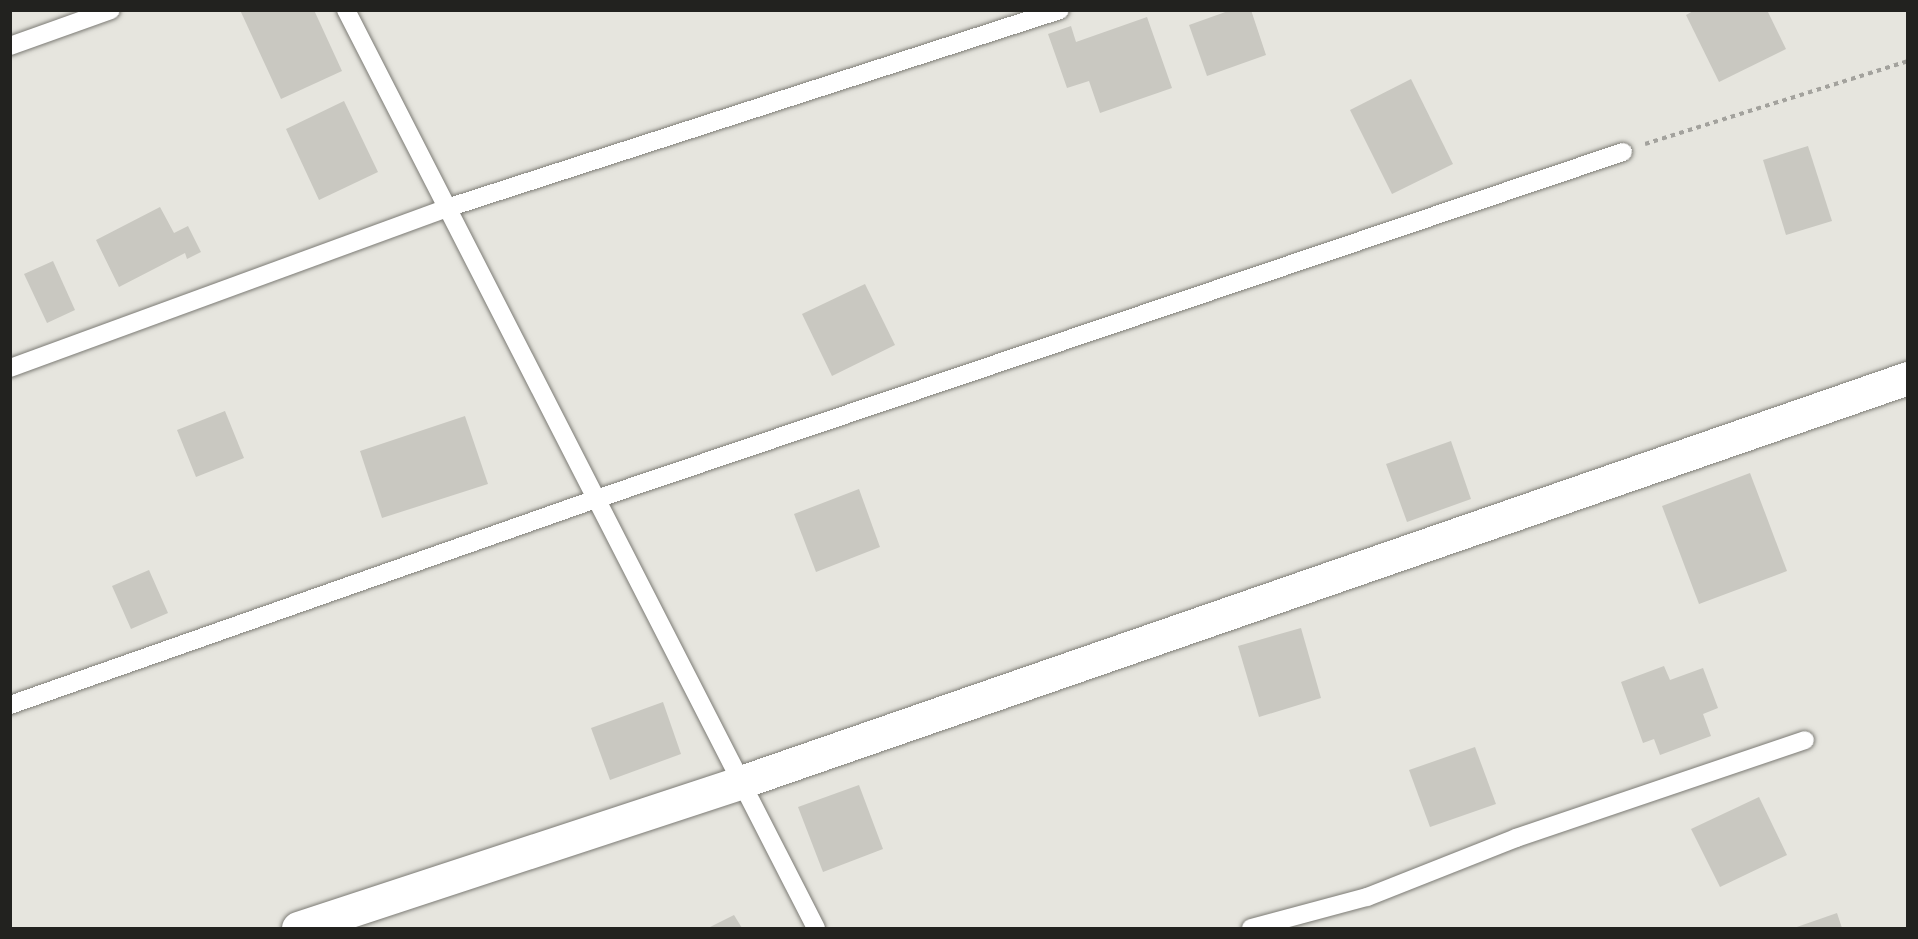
<!DOCTYPE html>
<html>
<head>
<meta charset="utf-8">
<style>
	body { margin:0 }
	#map { position:relative; width:1918px; height:939px; overflow:hidden; background:#e6e5de; font-family:"Alegreya Sans",sans-serif }
	div>[style] { position:absolute }
	[style*='--x'] { left:calc(var(--x)*1px); top:calc(var(--y)*1px); width:calc(var(--w)*1px); rotate:calc(var(--a)*1deg) }
	.building>* { inset:0; background:#c9c8c1 }
	.path>* { height:4px; margin-top:-2px; transform-origin:0; background:repeating-linear-gradient(90deg,#a3a29d 0 4.5px,transparent 0 9px) }
	.roads { filter:drop-shadow(0 0 2px #7c7b75) drop-shadow(0 0 2px #7c7b75) }
	.lane>* { height:18px; margin:-9px; padding:0 9px; transform-origin:9px; border-radius:9px; background:#fff }
	.street>* { height:33px; margin:-16.5px; padding:0 16.5px; transform-origin:16.5px; border-radius:16.5px; background:#fff }
	span { translate:-50% -50%; white-space:nowrap; text-align:center; line-height:1.15; -webkit-text-stroke:5px #f3f2eb; paint-order:stroke }
	.frame { position:absolute; inset:0; border:12px solid #22221f; pointer-events:none }
</style>
</head>
<body>
<div id="map">
	<div class="building">
		<div style="clip-path:polygon(240px 10px,314px 10px,342px 71px,281px 99px)"></div>
		<div style="clip-path:polygon(1231px 10px,1251px 10px,1266px 55px,1207px 76px,1189px 25px)"></div>
		<div style="clip-path:polygon(1695px 10px,1767px 10px,1786px 49px,1719px 82px,1686px 15px)"></div>
		<div style="clip-path:polygon(1147px 17px,1172px 88px,1100px 113px,1089px 81px,1067px 88px,1048px 34px,1071px 26px,1076px 42px)"></div>
		<div style="clip-path:polygon(1411px 79px,1453px 164px,1392px 194px,1350px 110px)"></div>
		<div style="clip-path:polygon(344px 101px,378px 172px,319px 200px,286px 129px)"></div>
		<div style="clip-path:polygon(1808px 146px,1832px 221px,1786px 235px,1763px 160px)"></div>
		<div style="clip-path:polygon(160px 207px,174px 233px,188px 226px,201px 252px,187px 259px,185px 253px,119px 287px,96px 240px)"></div>
		<div style="clip-path:polygon(53px 261px,75px 310px,47px 323px,24px 274px)"></div>
		<div style="clip-path:polygon(865px 284px,895px 345px,832px 376px,802px 314px)"></div>
		<div style="clip-path:polygon(225px 411px,244px 458px,196px 477px,177px 430px)"></div>
		<div style="clip-path:polygon(465px 416px,488px 484px,382px 518px,360px 451px)"></div>
		<div style="clip-path:polygon(1451px 441px,1471px 499px,1407px 522px,1386px 464px)"></div>
		<div style="clip-path:polygon(1750px 473px,1787px 571px,1699px 604px,1662px 506px)"></div>
		<div style="clip-path:polygon(859px 489px,880px 547px,816px 572px,794px 514px)"></div>
		<div style="clip-path:polygon(149px 570px,168px 613px,131px 629px,112px 586px)"></div>
		<div style="clip-path:polygon(1301px 628px,1321px 698px,1259px 717px,1238px 646px)"></div>
		<div style="clip-path:polygon(1664px 666px,1670px 680px,1703px 668px,1718px 708px,1703px 714px,1711px 736px,1660px 755px,1654px 739px,1643px 743px,1621px 682px)"></div>
		<div style="clip-path:polygon(663px 702px,681px 754px,610px 780px,591px 728px)"></div>
		<div style="clip-path:polygon(1475px 747px,1496px 804px,1430px 827px,1409px 770px)"></div>
		<div style="clip-path:polygon(859px 785px,883px 849px,823px 872px,798px 807px)"></div>
		<div style="clip-path:polygon(1759px 797px,1787px 855px,1720px 887px,1691px 829px)"></div>
		<div style="clip-path:polygon(1837px 913px,1842px 928px,1794px 928px)"></div>
		<div style="clip-path:polygon(734px 915px,742px 928px,708px 928px)"></div>
	</div>
	<div class="path">
		<div style="--x:1645;--y:144;--w:276;--a:-17.5"></div>
	</div>
	<div class="roads">
		<div class="lane">
			<div style="--x:346;--y:10;--w:1031;--a:62.89"></div>
			<div style="--x:10;--y:46;--w:107;--a:-19.6"></div>
			<div style="--x:10;--y:368;--w:465;--a:-20.1"></div>
			<div style="--x:447;--y:208;--w:644;--a:-17.9"></div>
			<div style="--x:10;--y:705;--w:621;--a:-19.37"></div>
			<div style="--x:596;--y:499;--w:1084;--a:-18.67"></div>
			<div style="--x:1251;--y:928;--w:120;--a:-15"></div>
			<div style="--x:1367;--y:897;--w:160;--a:-21.6"></div>
			<div style="--x:1516;--y:838;--w:305;--a:-18.7"></div>
		</div>
		<div class="street">
			<div style="--x:298;--y:928;--w:466;--a:-18.2"></div>
			<div style="--x:741;--y:782;--w:1235;--a:-19.1"></div>
		</div>
	</div>
	<div class="frame"></div>
</div>
</body>
</html>
